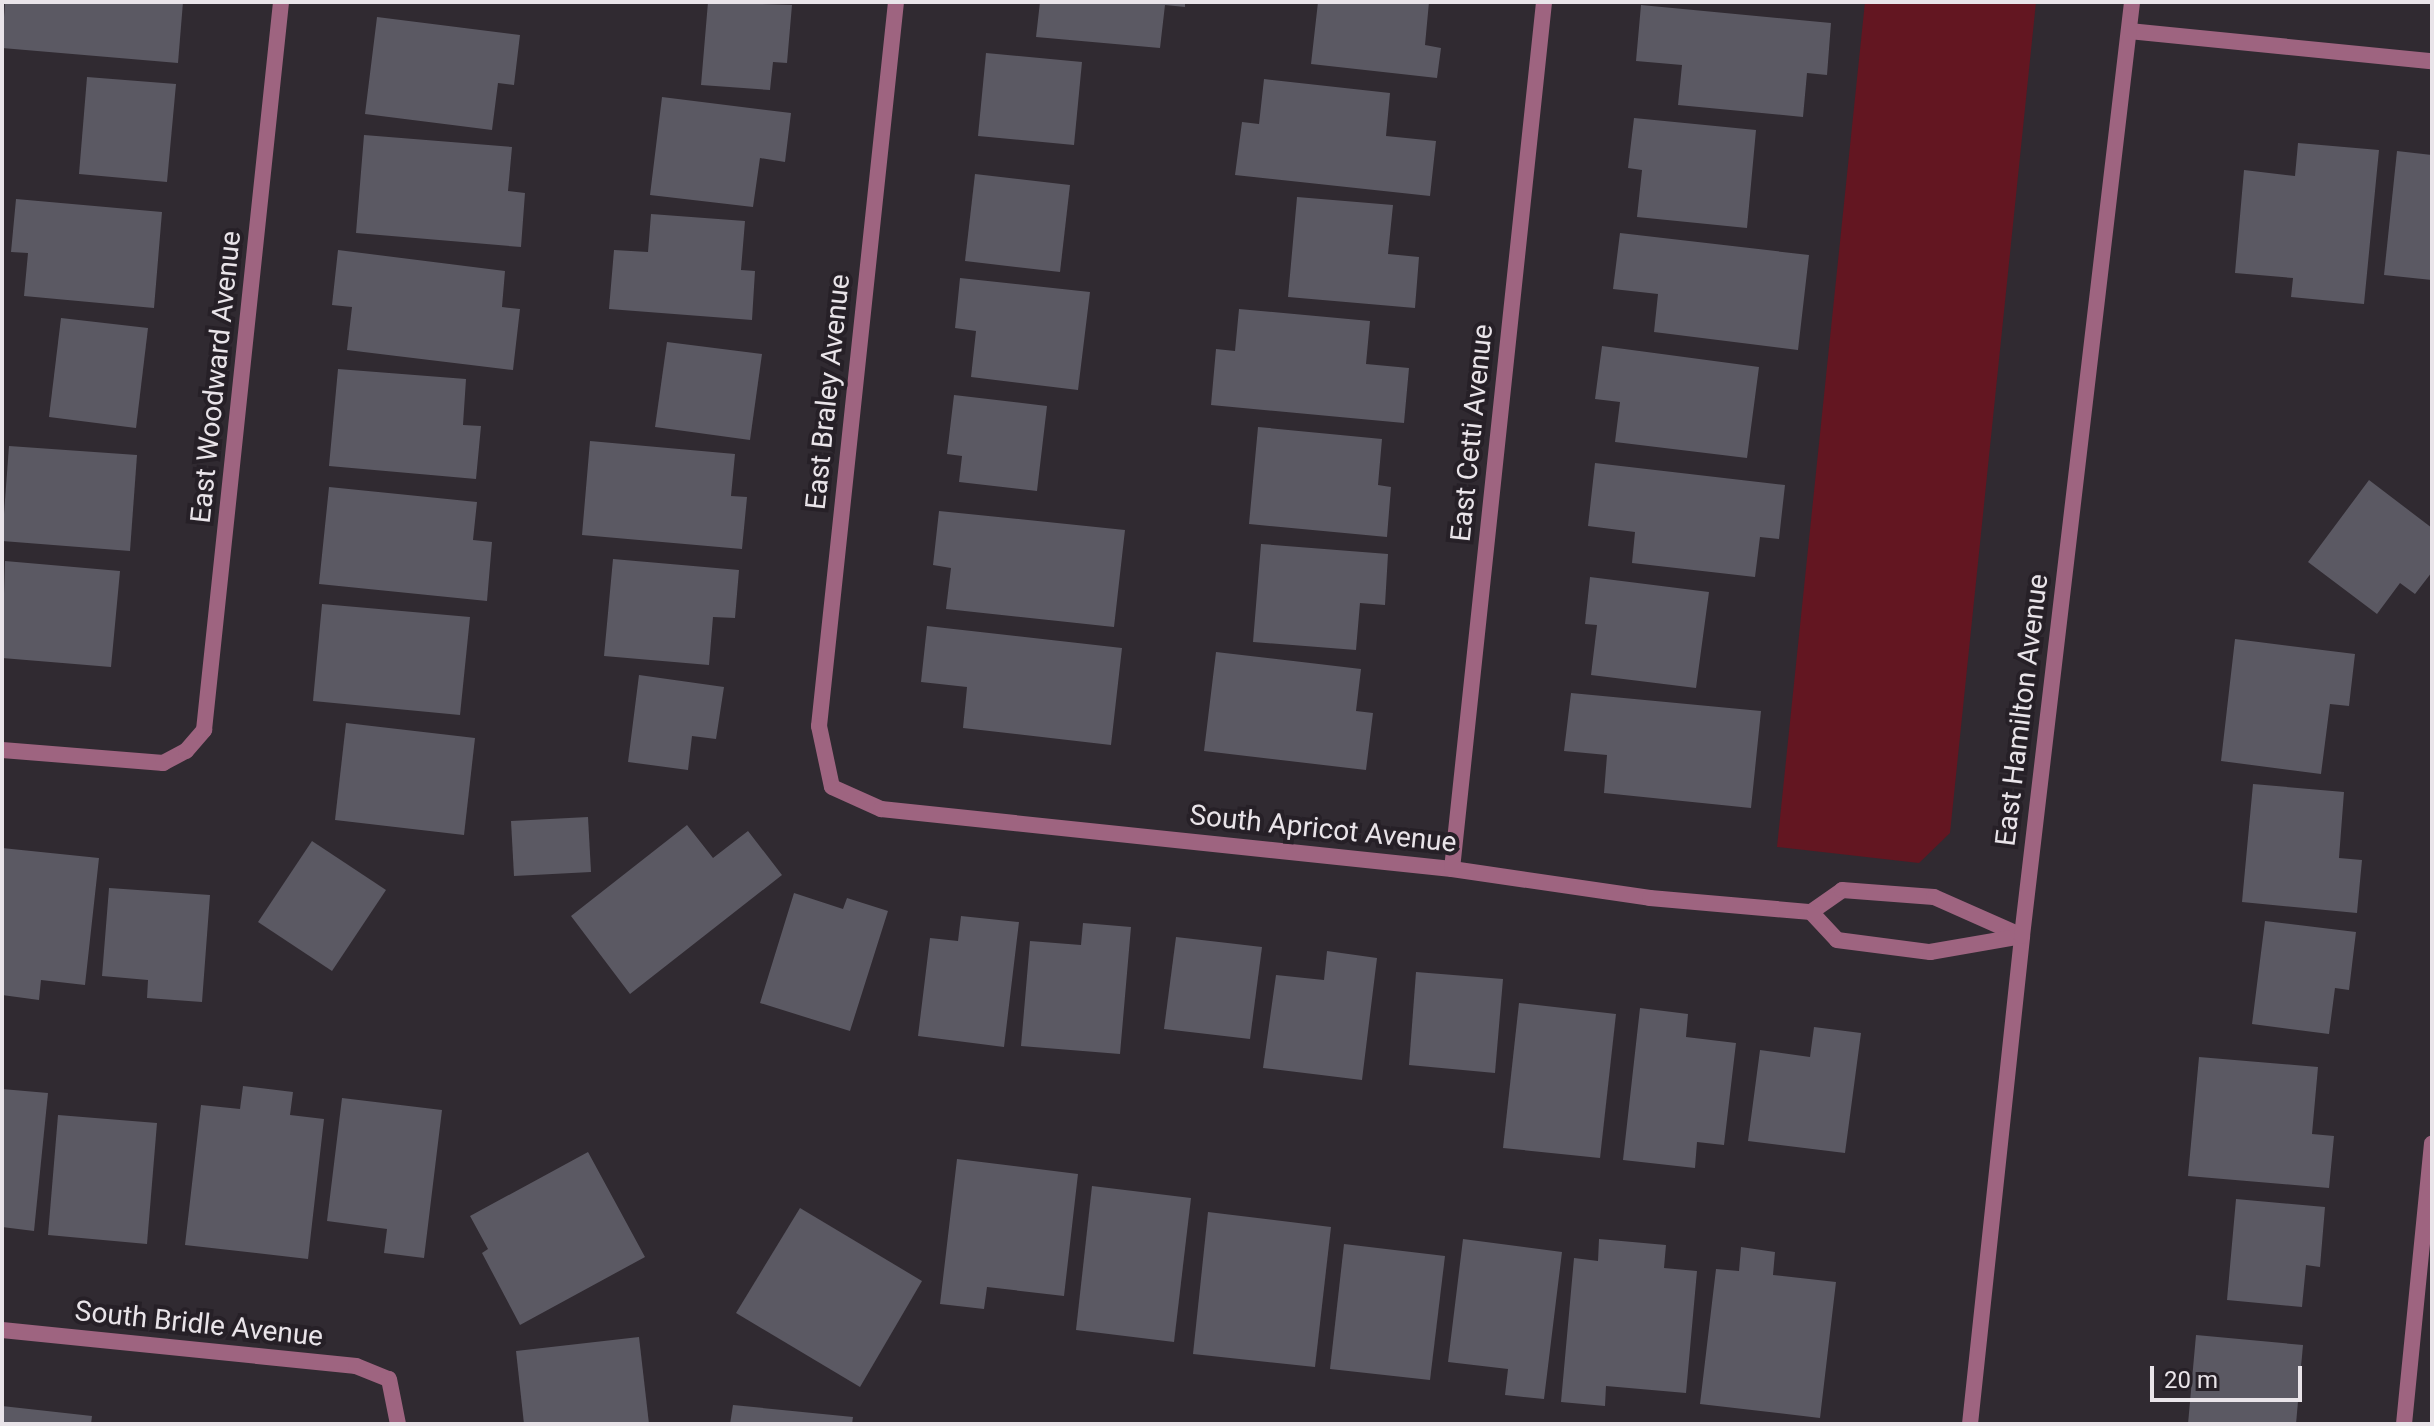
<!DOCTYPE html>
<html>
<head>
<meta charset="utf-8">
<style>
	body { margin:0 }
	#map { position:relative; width:2434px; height:1426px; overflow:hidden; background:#302a31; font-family:Roboto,sans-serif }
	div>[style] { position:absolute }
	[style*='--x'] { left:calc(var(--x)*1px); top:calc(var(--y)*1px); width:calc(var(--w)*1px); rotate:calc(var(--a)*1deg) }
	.green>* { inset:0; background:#631621 }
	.building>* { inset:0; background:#5b5963 }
	.minor>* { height:16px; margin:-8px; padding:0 8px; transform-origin:8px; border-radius:8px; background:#9e6480 }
	.tertiary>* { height:16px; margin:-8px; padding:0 8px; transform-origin:8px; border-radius:8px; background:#9e6480 }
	span { translate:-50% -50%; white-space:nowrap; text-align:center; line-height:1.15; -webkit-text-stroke:8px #262027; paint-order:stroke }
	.street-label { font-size:28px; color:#e9e4e9 }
	.frame { position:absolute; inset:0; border:4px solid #e9e4e9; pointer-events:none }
	.scale { position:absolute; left:2150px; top:1366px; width:152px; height:36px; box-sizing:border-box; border:4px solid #e9e4e9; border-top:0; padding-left:10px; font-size:24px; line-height:28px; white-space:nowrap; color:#e9e4e9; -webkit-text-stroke:6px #262027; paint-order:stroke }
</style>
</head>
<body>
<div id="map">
	<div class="green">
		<div style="clip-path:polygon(1865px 2px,2036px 2px,1950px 833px,1919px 863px,1777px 847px)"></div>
	</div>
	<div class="building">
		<div style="clip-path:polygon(5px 2px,183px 2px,178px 63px,2px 48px)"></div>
		<div style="clip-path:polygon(708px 2px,792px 5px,787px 63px,773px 62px,770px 90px,701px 85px)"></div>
		<div style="clip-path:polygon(1040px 2px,1185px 2px,1185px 7px,1165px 5px,1160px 48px,1036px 37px)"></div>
		<div style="clip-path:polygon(1318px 2px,1429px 2px,1425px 45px,1441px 48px,1437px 78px,1311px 64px)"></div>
		<div style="clip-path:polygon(1641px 5px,1831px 23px,1827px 75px,1807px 73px,1803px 117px,1678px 105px,1682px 65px,1636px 61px)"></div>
		<div style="clip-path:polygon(377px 17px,520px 35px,514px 85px,498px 83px,492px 130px,365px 114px)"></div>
		<div style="clip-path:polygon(986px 53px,1082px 62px,1074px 145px,978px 136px)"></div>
		<div style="clip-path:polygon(87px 77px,176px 84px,167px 182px,79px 174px)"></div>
		<div style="clip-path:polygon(1264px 79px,1390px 93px,1386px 136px,1436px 141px,1430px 196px,1235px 175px,1242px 122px,1259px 124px)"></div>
		<div style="clip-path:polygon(662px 97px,791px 113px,785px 162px,760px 158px,753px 207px,650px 195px)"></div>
		<div style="clip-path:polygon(1634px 118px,1756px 130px,1747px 228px,1637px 217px,1642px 170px,1628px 168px)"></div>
		<div style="clip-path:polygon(364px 135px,512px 147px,508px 191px,525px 193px,521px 247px,356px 233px)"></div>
		<div style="clip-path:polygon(2298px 143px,2379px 150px,2364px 304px,2291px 297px,2293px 278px,2235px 273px,2244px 170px,2295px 176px)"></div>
		<div style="clip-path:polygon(2397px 151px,2432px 155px,2432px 280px,2384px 275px)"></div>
		<div style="clip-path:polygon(975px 174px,1070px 185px,1060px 272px,965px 261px)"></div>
		<div style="clip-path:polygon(1297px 197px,1393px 205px,1388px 254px,1419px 257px,1415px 308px,1288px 297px)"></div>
		<div style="clip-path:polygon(16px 199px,162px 212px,154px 308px,24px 296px,28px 253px,11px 252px)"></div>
		<div style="clip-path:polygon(651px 214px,745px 221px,741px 270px,755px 271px,752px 320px,609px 309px,614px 250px,648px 252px)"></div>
		<div style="clip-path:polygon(1620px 233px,1809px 255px,1798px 350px,1654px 332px,1658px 294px,1613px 289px)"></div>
		<div style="clip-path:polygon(338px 250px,505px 271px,502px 307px,520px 309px,513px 370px,347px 350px,352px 307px,332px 305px)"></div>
		<div style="clip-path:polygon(960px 278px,1090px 292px,1078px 390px,971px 377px,976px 331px,955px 328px)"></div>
		<div style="clip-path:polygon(1239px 309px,1370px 321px,1366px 364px,1409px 368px,1404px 423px,1211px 405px,1216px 349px,1235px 351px)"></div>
		<div style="clip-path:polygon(61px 318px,148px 328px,136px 428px,49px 417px)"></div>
		<div style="clip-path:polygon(667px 342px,762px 354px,750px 440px,655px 427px)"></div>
		<div style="clip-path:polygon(1602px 346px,1759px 367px,1747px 458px,1615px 442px,1620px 402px,1595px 399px)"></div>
		<div style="clip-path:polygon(338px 369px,466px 379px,463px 425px,481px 426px,476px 479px,329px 466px)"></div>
		<div style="clip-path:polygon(954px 395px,1047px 406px,1037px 491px,959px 482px,962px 456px,947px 454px)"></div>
		<div style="clip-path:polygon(1258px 427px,1382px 439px,1378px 485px,1391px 487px,1387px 537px,1249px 524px)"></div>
		<div style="clip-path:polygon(590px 441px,735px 454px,731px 496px,747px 497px,742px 549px,582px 535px)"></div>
		<div style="clip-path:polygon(9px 446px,137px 455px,130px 551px,2px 541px)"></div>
		<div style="clip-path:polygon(1595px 463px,1785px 485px,1779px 539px,1760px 537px,1755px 577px,1632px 563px,1635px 532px,1588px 526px)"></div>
		<div style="clip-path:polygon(2369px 480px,2432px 528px,2432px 572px,2415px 594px,2400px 583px,2377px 614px,2308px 562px)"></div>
		<div style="clip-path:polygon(329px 487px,477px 502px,473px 540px,492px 542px,487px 601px,319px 584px)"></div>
		<div style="clip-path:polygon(939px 511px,1125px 530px,1114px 627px,946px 609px,951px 568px,933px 565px)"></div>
		<div style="clip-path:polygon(1261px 544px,1388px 554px,1385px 605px,1360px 603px,1356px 650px,1253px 642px)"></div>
		<div style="clip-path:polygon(613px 559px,739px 570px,735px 618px,713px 617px,709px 665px,604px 656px)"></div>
		<div style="clip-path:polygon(5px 561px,120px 571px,111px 667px,2px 658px)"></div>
		<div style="clip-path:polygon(1590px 577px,1709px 592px,1696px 688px,1591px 675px,1597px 625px,1585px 624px)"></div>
		<div style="clip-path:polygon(322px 604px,470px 617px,460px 715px,313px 701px)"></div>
		<div style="clip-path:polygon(927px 626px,1122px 648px,1111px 745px,963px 728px,967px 687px,921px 682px)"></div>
		<div style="clip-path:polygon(2235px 639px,2355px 654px,2349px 706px,2330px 704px,2321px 774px,2221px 761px)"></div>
		<div style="clip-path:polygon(1216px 652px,1361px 669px,1356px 711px,1373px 713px,1366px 770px,1204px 751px)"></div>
		<div style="clip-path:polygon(639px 675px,724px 687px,716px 739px,692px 736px,688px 770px,628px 762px)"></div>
		<div style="clip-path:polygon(1571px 693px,1761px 711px,1751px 808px,1604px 793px,1607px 755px,1564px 751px)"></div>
		<div style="clip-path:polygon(346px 723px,475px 738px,464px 835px,335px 820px)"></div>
		<div style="clip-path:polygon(2253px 784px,2344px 792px,2339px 858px,2362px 860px,2357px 913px,2242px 902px)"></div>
		<div style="clip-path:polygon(588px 817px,591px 872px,514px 876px,511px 821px)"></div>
		<div style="clip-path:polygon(687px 825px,713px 858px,748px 831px,782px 875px,630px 994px,571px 916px)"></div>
		<div style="clip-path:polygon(312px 841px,386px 890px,332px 971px,258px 922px)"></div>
		<div style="clip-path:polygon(2px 848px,99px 858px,85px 985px,41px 980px,39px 1000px,2px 995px)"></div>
		<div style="clip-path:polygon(109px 888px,210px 895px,202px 1002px,147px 998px,148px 980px,102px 976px)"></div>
		<div style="clip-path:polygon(794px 893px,843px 909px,847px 898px,888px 911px,850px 1031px,760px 1003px)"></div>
		<div style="clip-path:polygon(961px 916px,1019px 922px,1004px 1047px,918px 1036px,930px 938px,958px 941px)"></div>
		<div style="clip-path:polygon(2265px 921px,2356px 932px,2349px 990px,2335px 988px,2329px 1034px,2252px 1024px)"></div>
		<div style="clip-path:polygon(1083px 923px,1131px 927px,1120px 1054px,1021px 1046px,1030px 941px,1081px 945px)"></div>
		<div style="clip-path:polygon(1176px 937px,1262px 947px,1250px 1039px,1164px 1029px)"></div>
		<div style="clip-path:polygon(1327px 951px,1377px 958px,1362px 1080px,1263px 1068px,1276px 975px,1324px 980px)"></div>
		<div style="clip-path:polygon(1416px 972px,1503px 979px,1495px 1073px,1409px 1065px)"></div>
		<div style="clip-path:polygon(1519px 1003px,1616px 1014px,1600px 1158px,1503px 1148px)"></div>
		<div style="clip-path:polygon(1640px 1008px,1688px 1014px,1686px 1037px,1736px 1043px,1724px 1145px,1697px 1142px,1695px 1168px,1623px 1160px)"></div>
		<div style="clip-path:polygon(1814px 1027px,1861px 1033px,1845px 1153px,1748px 1141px,1760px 1050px,1810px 1057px)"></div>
		<div style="clip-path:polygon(2199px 1057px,2318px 1067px,2312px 1134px,2334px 1136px,2329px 1188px,2188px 1176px)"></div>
		<div style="clip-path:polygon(243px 1086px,293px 1092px,290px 1115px,324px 1119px,308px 1259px,185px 1245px,201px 1105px,240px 1109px)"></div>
		<div style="clip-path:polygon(2px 1089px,48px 1093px,34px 1231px,2px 1227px)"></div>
		<div style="clip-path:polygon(342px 1098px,442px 1110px,424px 1258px,384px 1253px,387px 1229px,327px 1221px)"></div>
		<div style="clip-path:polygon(58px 1115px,157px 1123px,147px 1244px,48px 1235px)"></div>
		<div style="clip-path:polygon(588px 1152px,645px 1257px,520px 1325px,482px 1253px,488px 1249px,470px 1216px)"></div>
		<div style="clip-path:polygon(957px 1159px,1078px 1174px,1064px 1296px,987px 1287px,984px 1309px,940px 1304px)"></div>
		<div style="clip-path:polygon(1092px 1186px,1191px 1198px,1174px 1342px,1076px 1330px)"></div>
		<div style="clip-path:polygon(2236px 1199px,2325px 1207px,2320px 1267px,2306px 1265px,2302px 1307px,2227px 1300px)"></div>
		<div style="clip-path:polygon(800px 1208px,922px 1281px,860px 1387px,736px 1313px)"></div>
		<div style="clip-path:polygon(1208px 1212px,1331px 1227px,1315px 1367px,1193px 1354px)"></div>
		<div style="clip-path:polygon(1463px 1239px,1562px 1252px,1544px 1399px,1505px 1395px,1508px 1369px,1448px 1362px)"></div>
		<div style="clip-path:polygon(1599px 1239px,1666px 1245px,1664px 1268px,1697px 1271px,1686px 1393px,1606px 1386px,1605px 1406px,1561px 1402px,1574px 1258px,1598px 1261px)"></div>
		<div style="clip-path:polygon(1344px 1244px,1445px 1256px,1430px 1380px,1330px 1369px)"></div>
		<div style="clip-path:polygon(1741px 1247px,1775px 1252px,1773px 1275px,1836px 1282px,1820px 1418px,1700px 1404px,1716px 1269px,1739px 1271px)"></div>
		<div style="clip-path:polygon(2196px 1335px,2303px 1345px,2296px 1424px,2188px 1424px)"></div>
		<div style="clip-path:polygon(639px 1337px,649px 1424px,524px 1424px,516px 1351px)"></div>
		<div style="clip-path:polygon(733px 1405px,853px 1417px,852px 1424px,730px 1424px)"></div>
		<div style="clip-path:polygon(2px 1406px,92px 1416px,91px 1424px,2px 1424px)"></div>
	</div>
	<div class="minor">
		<div style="--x:896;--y:2;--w:728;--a:96.07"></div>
		<div style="--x:819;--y:726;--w:62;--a:78"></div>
		<div style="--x:832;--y:787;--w:54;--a:24.2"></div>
		<div style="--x:881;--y:809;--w:574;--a:6"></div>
		<div style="--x:1452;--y:869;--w:200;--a:8.3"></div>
		<div style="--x:1650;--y:898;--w:162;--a:5"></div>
		<div style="--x:1811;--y:912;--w:38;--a:-35"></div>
		<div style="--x:1842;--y:890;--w:92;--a:4.4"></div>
		<div style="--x:1934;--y:897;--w:96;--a:23.9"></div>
		<div style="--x:2129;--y:31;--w:304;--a:5.7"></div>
		<div style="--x:2;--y:750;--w:162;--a:4.6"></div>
		<div style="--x:163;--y:763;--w:26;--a:-28"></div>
		<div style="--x:186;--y:751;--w:28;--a:-49"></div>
		<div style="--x:204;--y:730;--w:732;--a:-83.96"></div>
		<div style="--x:1452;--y:869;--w:872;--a:-83.94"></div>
		<div style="--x:1811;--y:912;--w:38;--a:47"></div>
		<div style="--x:1837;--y:940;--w:94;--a:7.4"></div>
		<div style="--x:1930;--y:952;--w:93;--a:-9.9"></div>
		<div style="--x:2;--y:1330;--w:356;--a:5.8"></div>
		<div style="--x:356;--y:1366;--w:35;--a:22"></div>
		<div style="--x:389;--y:1379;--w:46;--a:78.7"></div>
		<div style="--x:2404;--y:1424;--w:282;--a:-84.3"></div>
	</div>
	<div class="tertiary">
		<div style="--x:1970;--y:1424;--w:491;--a:-83.9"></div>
		<div style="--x:2022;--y:936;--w:940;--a:-83.28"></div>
	</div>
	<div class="street-label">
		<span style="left:216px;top:377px;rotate:-84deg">East Woodward Avenue</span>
		<span style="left:828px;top:392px;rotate:-84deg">East Braley Avenue</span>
		<span style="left:1472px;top:433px;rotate:-84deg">East Cetti Avenue</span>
		<span style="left:2022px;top:710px;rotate:-83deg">East Hamilton Avenue</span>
		<span style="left:1323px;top:829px;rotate:6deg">South Apricot Avenue</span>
		<span style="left:199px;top:1324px;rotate:6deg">South Bridle Avenue</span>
	</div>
	<div class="frame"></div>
	<div class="scale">20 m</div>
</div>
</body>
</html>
